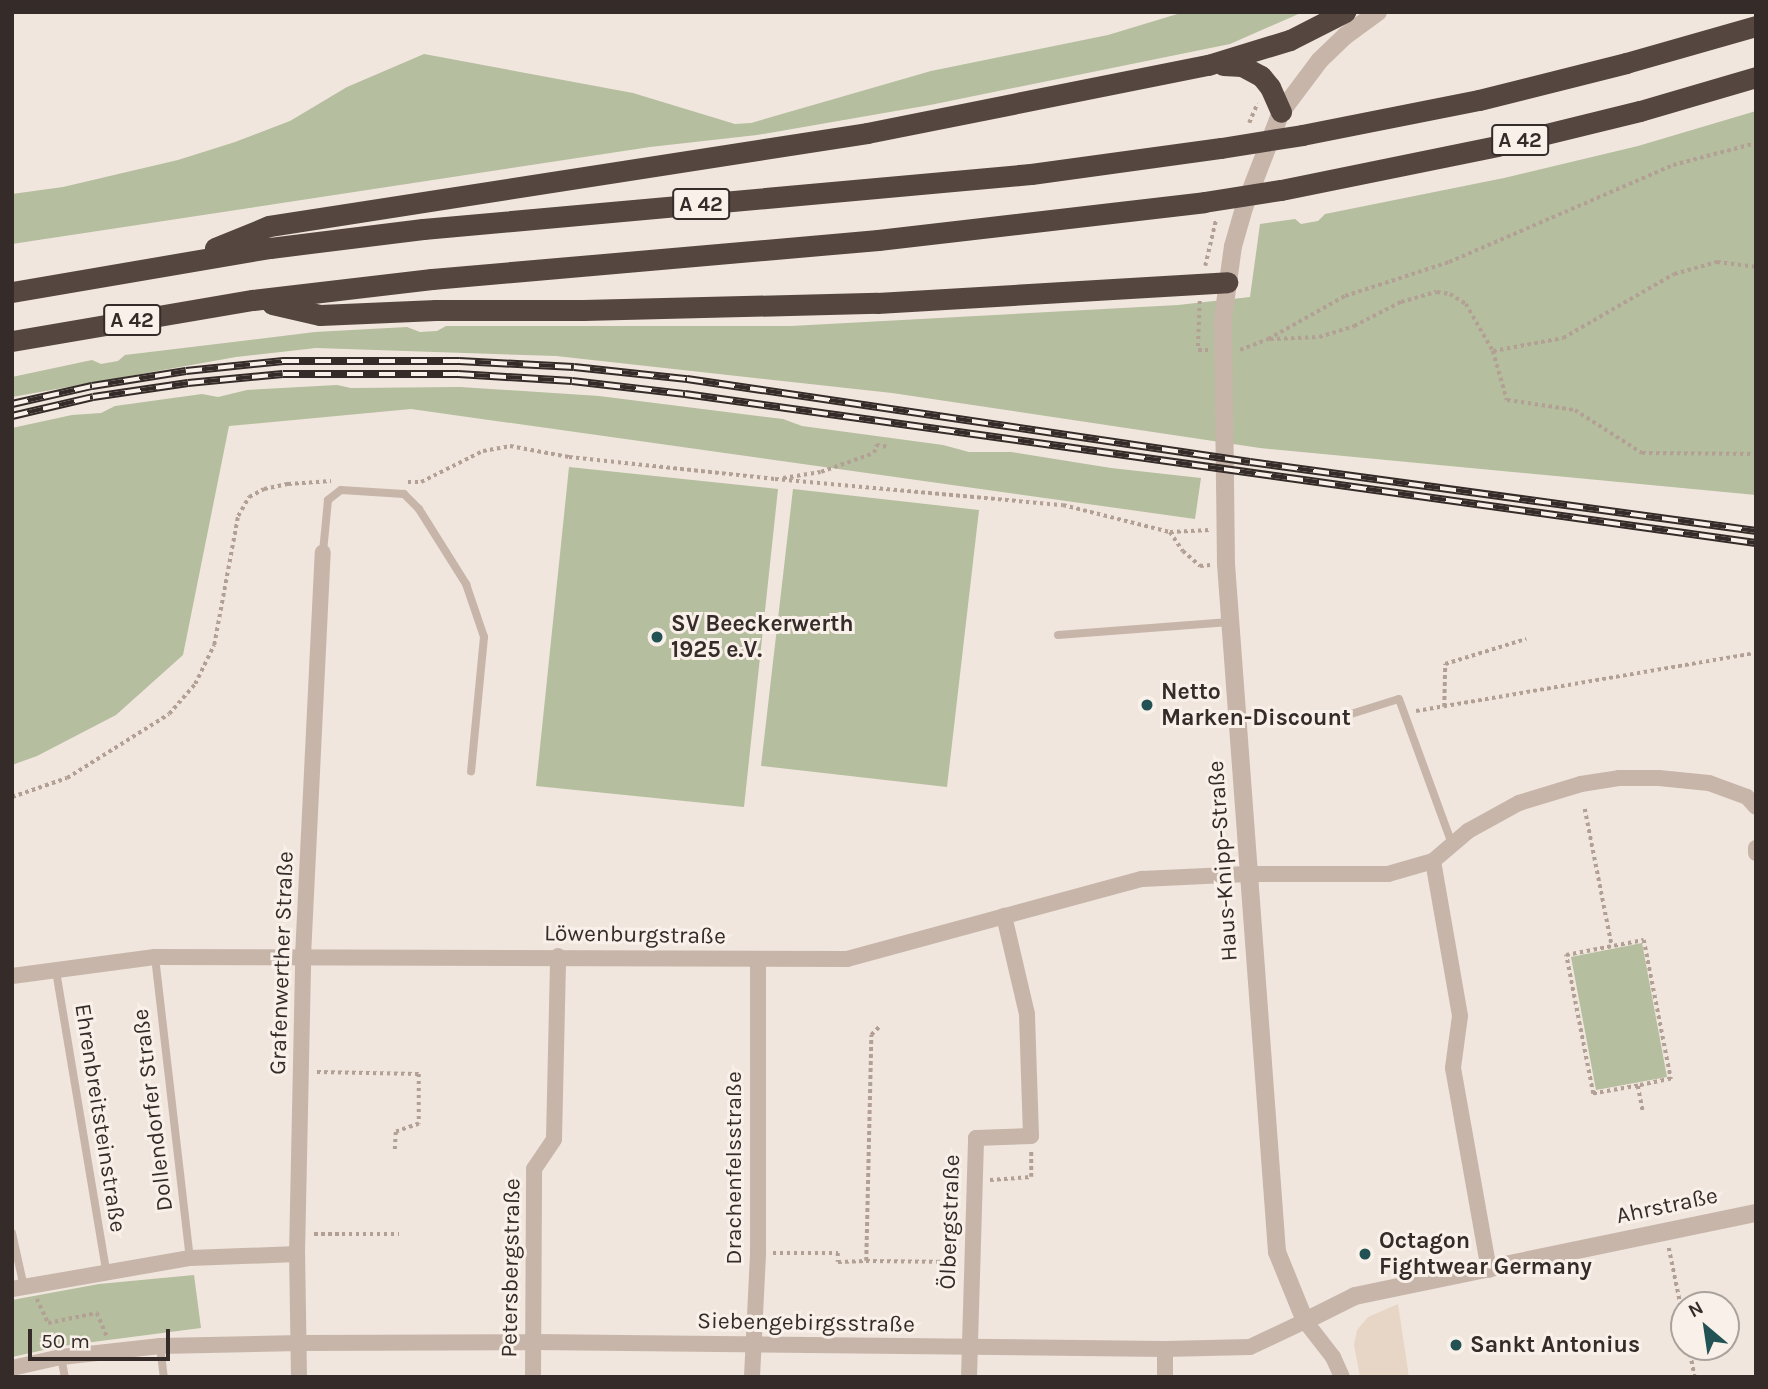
<!DOCTYPE html>
<html>
<head>
<meta charset="utf-8">
<style>
	body { margin:0 }
	#map { position:relative; width:1768px; height:1389px; overflow:hidden; background:#f0e6dd; font-family:Karla,sans-serif }
	div>[style] { position:absolute }
	[style*='--x'] { left:calc(var(--x)*1px); top:calc(var(--y)*1px); width:calc(var(--w)*1px); rotate:calc(var(--a)*1deg) }
	.green>* { inset:0; background:#b5be9e }
	.plaza>* { inset:0; background:#e7d6c5 }
	.path>* { height:3.5px; margin-top:-1.75px; transform-origin:0; background:repeating-linear-gradient(90deg,#b3a094 0 3.5px,transparent 0 7px) }
	.service>* { height:8px; margin:-4px; padding:0 4px; transform-origin:4px; border-radius:4px; background:#c7b5aa }
	.minor>* { height:16px; margin:-8px; padding:0 8px; transform-origin:8px; border-radius:8px; background:#c7b5aa }
	.tertiary>* { height:18px; margin:-9px; padding:0 9px; transform-origin:9px; border-radius:9px; background:#c7b5aa }
	.motorway>* { height:21px; margin:-10.5px; padding:0 10.5px; transform-origin:10.5px; border-radius:10.5px; background:#554640 }
	.rail>* { height:8px; margin-top:-4px; transform-origin:0; background:repeating-linear-gradient(90deg,#f8f0e9 0 16px,#352c29 0 32px); box-sizing:border-box; border-block:2px solid #352c29 }
	.motorway-bridge>* { height:21px; margin:-10.5px; padding:0 10.5px; transform-origin:10.5px; border-radius:10.5px; background:#554640 }
	.dots>* { width:19px; height:19px; translate:-50% -50%; box-sizing:border-box; border:4px solid #f8f0e9; border-radius:50% }
	span { translate:-50% -50%; white-space:nowrap; text-align:center; line-height:1.15; -webkit-text-stroke:6px #f8f0e9; paint-order:stroke }
	.shield-label span { padding:2px 5px; background:#f8f0e9; border:2px solid; border-radius:5px; -webkit-text-stroke-width:0 }
	.shield-label { font-size:21px; color:#352c29; font-weight:700 }
	.poi-label { font-size:23px; color:#352c29; font-weight:700 }
	.left { translate:0 -50%; text-align:left }
	.street-label { font-size:23px; color:#352c29 }
	.frame { position:absolute; inset:0; border:14px solid #352c29; pointer-events:none }
	.north { position:absolute; left:1670px; top:1291px; width:70px; height:70px; box-sizing:border-box; background:#f8f0e9; border:2px solid #aaa29c; border-radius:50%; rotate:331deg; font-size:19px; font-weight:700; line-height:28px; text-align:center; color:#352c29 }
	.north::after { content:''; display:block; margin:auto; width:24px; height:32px; background:#225253; clip-path:polygon(50% 0,100% 100%,50% 72%,0 100%) }
	.scale { position:absolute; left:28px; top:1329px; width:142px; height:32px; box-sizing:border-box; border:4px solid #352c29; border-top:0; padding-left:9px; font-size:21px; line-height:24px; white-space:nowrap; color:#352c29; -webkit-text-stroke:5px #f8f0e9; paint-order:stroke }
</style>
</head>
<body>
<div id="map">
	<div class="green">
		<div style="clip-path:polygon(1184px 12px,1303px 12px,1230px 44px,930px 105px,757px 135px,650px 147px,12px 244px,12px 194px,63px 187px,178px 160px,235px 142px,290px 121px,347px 87px,424px 54px,633px 93px,735px 124px,751px 123px,931px 71px,1108px 35px)"></div>
		<div style="clip-path:polygon(1756px 111px,1756px 495px,1260px 448px,892px 393px,556px 356px,316px 348px,236px 357px,12px 397px,12px 377px,92px 360px,101px 364px,118px 361px,125px 355px,315px 332px,407px 327px,420px 332px,437px 331px,446px 326px,791px 326px,1178px 305px,1250px 297px,1260px 224px,1295px 219px,1301px 224px,1318px 221px,1325px 214px,1504px 178px,1638px 146px)"></div>
		<div style="clip-path:polygon(337px 385px,351px 388px,460px 387px,599px 396px,783px 419px,802px 426px,943px 445px,969px 452px,1011px 452px,1111px 468px,1201px 478px,1195px 519px,411px 409px,229px 426px,183px 655px,116px 715px,37px 756px,12px 765px,12px 428px,72px 415px,101px 413px,115px 406px,202px 394px,218px 397px,247px 390px)"></div>
		<div style="clip-path:polygon(569px 467px,778px 489px,744px 807px,536px 786px)"></div>
		<div style="clip-path:polygon(793px 489px,979px 510px,947px 787px,761px 766px)"></div>
		<div style="clip-path:polygon(1642px 943px,1667px 1077px,1596px 1090px,1571px 957px)"></div>
		<div style="clip-path:polygon(194px 1275px,201px 1328px,62px 1346px,12px 1357px,12px 1300px,99px 1284px)"></div>
	</div>
	<div class="plaza">
		<div style="clip-path:polygon(1398px 1304px,1409px 1377px,1360px 1377px,1354px 1345px,1357px 1330px,1368px 1317px)"></div>
	</div>
	<div class="path">
		<div style="--x:1249;--y:123;--w:21;--a:-67"></div>
		<div style="--x:1205;--y:266;--w:48;--a:-76.8"></div>
		<div style="--x:1200;--y:301;--w:49;--a:92.3"></div>
		<div style="--x:1198;--y:350;--w:10;--a:0"></div>
		<div style="--x:1270;--y:339;--w:49;--a:-2.3"></div>
		<div style="--x:1319;--y:337;--w:37;--a:-17"></div>
		<div style="--x:1354;--y:326;--w:53;--a:-27.1"></div>
		<div style="--x:1401;--y:302;--w:37;--a:-16"></div>
		<div style="--x:1437;--y:292;--w:13;--a:9"></div>
		<div style="--x:1450;--y:294;--w:19;--a:32"></div>
		<div style="--x:1466;--y:304;--w:54;--a:60.1"></div>
		<div style="--x:1493;--y:351;--w:71;--a:-10.5"></div>
		<div style="--x:1563;--y:338;--w:128;--a:-30"></div>
		<div style="--x:1674;--y:274;--w:45;--a:-15.6"></div>
		<div style="--x:1717;--y:262;--w:39;--a:7"></div>
		<div style="--x:1240;--y:350;--w:30;--a:-21"></div>
		<div style="--x:1268;--y:339;--w:88;--a:-29.2"></div>
		<div style="--x:1345;--y:296;--w:109;--a:-18.1"></div>
		<div style="--x:1449;--y:262;--w:244;--a:-23.4"></div>
		<div style="--x:1673;--y:165;--w:86;--a:-14.8"></div>
		<div style="--x:1493;--y:351;--w:51;--a:74.1"></div>
		<div style="--x:1507;--y:400;--w:69;--a:8.4"></div>
		<div style="--x:1575;--y:410;--w:80;--a:32.7"></div>
		<div style="--x:1642;--y:453;--w:114;--a:0.5"></div>
		<div style="--x:783;--y:478;--w:38;--a:-9"></div>
		<div style="--x:821;--y:472;--w:56;--a:-19.7"></div>
		<div style="--x:874;--y:453;--w:8;--a:-76"></div>
		<div style="--x:876;--y:445;--w:13;--a:9"></div>
		<div style="--x:408;--y:482;--w:13;--a:0"></div>
		<div style="--x:421;--y:482;--w:69;--a:-26.6"></div>
		<div style="--x:483;--y:451;--w:27;--a:-10"></div>
		<div style="--x:510;--y:446;--w:60;--a:10.6"></div>
		<div style="--x:569;--y:457;--w:207;--a:6.1"></div>
		<div style="--x:775;--y:479;--w:289;--a:5.2"></div>
		<div style="--x:1063;--y:505;--w:110;--a:14.2"></div>
		<div style="--x:1170;--y:532;--w:23;--a:56"></div>
		<div style="--x:1183;--y:551;--w:23;--a:41"></div>
		<div style="--x:1200;--y:566;--w:10;--a:-6"></div>
		<div style="--x:1170;--y:532;--w:40;--a:-2.9"></div>
		<div style="--x:1444;--y:707;--w:43;--a:-88.7"></div>
		<div style="--x:1445;--y:664;--w:85;--a:-17.2"></div>
		<div style="--x:1416;--y:711;--w:345;--a:-9.7"></div>
		<div style="--x:12;--y:797;--w:58;--a:-19.1"></div>
		<div style="--x:67;--y:778;--w:120;--a:-32.1"></div>
		<div style="--x:169;--y:714;--w:40;--a:-49"></div>
		<div style="--x:195;--y:684;--w:43;--a:-64"></div>
		<div style="--x:214;--y:645;--w:131;--a:-79.5"></div>
		<div style="--x:238;--y:516;--w:22;--a:-60"></div>
		<div style="--x:249;--y:497;--w:17;--a:-28"></div>
		<div style="--x:264;--y:489;--w:25;--a:-12"></div>
		<div style="--x:288;--y:484;--w:43;--a:-4"></div>
		<div style="--x:1585;--y:809;--w:140;--a:78.9"></div>
		<div style="--x:317;--y:1072;--w:102;--a:1.1"></div>
		<div style="--x:419;--y:1074;--w:50;--a:90"></div>
		<div style="--x:419;--y:1124;--w:24;--a:161"></div>
		<div style="--x:396;--y:1132;--w:20;--a:93"></div>
		<div style="--x:1638;--y:1086;--w:46;--a:169.9"></div>
		<div style="--x:1593;--y:1094;--w:142;--a:-101"></div>
		<div style="--x:1566;--y:955;--w:79;--a:-10.9"></div>
		<div style="--x:1644;--y:940;--w:142;--a:79"></div>
		<div style="--x:1671;--y:1079;--w:34;--a:168"></div>
		<div style="--x:1638;--y:1086;--w:25;--a:79"></div>
		<div style="--x:990;--y:1180;--w:41;--a:-4.2"></div>
		<div style="--x:1031;--y:1177;--w:25;--a:-90"></div>
		<div style="--x:314;--y:1234;--w:85;--a:0"></div>
		<div style="--x:1669;--y:1248;--w:75;--a:78.4"></div>
		<div style="--x:773;--y:1253;--w:65;--a:0"></div>
		<div style="--x:838;--y:1253;--w:9;--a:90"></div>
		<div style="--x:838;--y:1262;--w:28;--a:-2"></div>
		<div style="--x:866;--y:1261;--w:226;--a:-88.7"></div>
		<div style="--x:871;--y:1035;--w:13;--a:-45"></div>
		<div style="--x:866;--y:1261;--w:89;--a:0.6"></div>
		<div style="--x:37;--y:1299;--w:26;--a:65"></div>
		<div style="--x:48;--y:1323;--w:50;--a:-11.5"></div>
		<div style="--x:97;--y:1313;--w:25;--a:67"></div>
		<div style="--x:1689;--y:1347;--w:31;--a:79"></div>
	</div>
	<div class="service">
		<div style="--x:323;--y:552;--w:52;--a:-84.5"></div>
		<div style="--x:328;--y:500;--w:16;--a:-38"></div>
		<div style="--x:341;--y:490;--w:63;--a:3.6"></div>
		<div style="--x:404;--y:494;--w:21;--a:45"></div>
		<div style="--x:419;--y:509;--w:89;--a:57.9"></div>
		<div style="--x:466;--y:584;--w:56;--a:71.2"></div>
		<div style="--x:484;--y:637;--w:135;--a:95.5"></div>
		<div style="--x:1058;--y:635;--w:172;--a:-4.3"></div>
		<div style="--x:1351;--y:714;--w:50;--a:-17.4"></div>
		<div style="--x:1399;--y:699;--w:154;--a:69.9"></div>
		<div style="--x:155;--y:957;--w:303;--a:83.4"></div>
		<div style="--x:56;--y:971;--w:304;--a:80.5"></div>
		<div style="--x:12;--y:1233;--w:55;--a:77.5"></div>
		<div style="--x:160;--y:1346;--w:31;--a:83"></div>
		<div style="--x:61;--y:1357;--w:20;--a:79"></div>
	</div>
	<div class="minor">
		<div style="--x:1756;--y:848;--w:5;--a:90"></div>
		<div style="--x:1433;--y:861;--w:157;--a:80.1"></div>
		<div style="--x:1460;--y:1016;--w:52;--a:97.7"></div>
		<div style="--x:1453;--y:1068;--w:205;--a:79.9"></div>
		<div style="--x:12;--y:976;--w:144;--a:-7.6"></div>
		<div style="--x:155;--y:957;--w:692;--a:0.17"></div>
		<div style="--x:847;--y:959;--w:306;--a:-15.2"></div>
		<div style="--x:1142;--y:879;--w:106;--a:-2.7"></div>
		<div style="--x:1248;--y:874;--w:140;--a:0"></div>
		<div style="--x:1388;--y:874;--w:47;--a:-16.1"></div>
		<div style="--x:1433;--y:861;--w:46;--a:-40.6"></div>
		<div style="--x:1468;--y:831;--w:58;--a:-28.8"></div>
		<div style="--x:1519;--y:803;--w:65;--a:-17"></div>
		<div style="--x:1581;--y:784;--w:38;--a:-9"></div>
		<div style="--x:1619;--y:778;--w:40;--a:0"></div>
		<div style="--x:1659;--y:778;--w:50;--a:5.7"></div>
		<div style="--x:1709;--y:783;--w:40;--a:20.2"></div>
		<div style="--x:1747;--y:797;--w:13;--a:48"></div>
		<div style="--x:12;--y:1289;--w:181;--a:-9.9"></div>
		<div style="--x:190;--y:1258;--w:107;--a:-2.1"></div>
		<div style="--x:12;--y:1368;--w:50;--a:-12.7"></div>
		<div style="--x:61;--y:1357;--w:100;--a:-6.3"></div>
		<div style="--x:160;--y:1346;--w:140;--a:-1.2"></div>
		<div style="--x:300;--y:1343;--w:233;--a:-0.2"></div>
		<div style="--x:533;--y:1342;--w:632;--a:0.63"></div>
		<div style="--x:1165;--y:1349;--w:85;--a:-1.3"></div>
		<div style="--x:1250;--y:1347;--w:61;--a:-25.3"></div>
		<div style="--x:1305;--y:1321;--w:46;--a:52.1"></div>
		<div style="--x:1333;--y:1357;--w:22;--a:66"></div>
		<div style="--x:299;--y:1377;--w:123;--a:-90.9"></div>
		<div style="--x:297;--y:1254;--w:298;--a:-88.8"></div>
		<div style="--x:303;--y:956;--w:404;--a:-87.2"></div>
		<div style="--x:533;--y:1377;--w:208;--a:-89.7"></div>
		<div style="--x:534;--y:1169;--w:36;--a:-56"></div>
		<div style="--x:554;--y:1139;--w:183;--a:-88.7"></div>
		<div style="--x:752;--y:1377;--w:124;--a:-87.2"></div>
		<div style="--x:758;--y:1253;--w:293;--a:-90"></div>
		<div style="--x:969;--y:1377;--w:239;--a:-88.3"></div>
		<div style="--x:976;--y:1138;--w:55;--a:-2.1"></div>
		<div style="--x:1031;--y:1136;--w:122;--a:-91.9"></div>
		<div style="--x:1027;--y:1014;--w:101;--a:-103.2"></div>
		<div style="--x:1165;--y:1377;--w:28;--a:-90"></div>
	</div>
	<div class="tertiary">
		<div style="--x:1378;--y:12;--w:41;--a:144"></div>
		<div style="--x:1345;--y:36;--w:35;--a:136"></div>
		<div style="--x:1320;--y:60;--w:65;--a:126.9"></div>
		<div style="--x:1281;--y:112;--w:103;--a:111.1"></div>
		<div style="--x:1244;--y:208;--w:40;--a:106"></div>
		<div style="--x:1233;--y:246;--w:73;--a:97.9"></div>
		<div style="--x:1223;--y:318;--w:246;--a:89.3"></div>
		<div style="--x:1226;--y:564;--w:690;--a:85.76"></div>
		<div style="--x:1277;--y:1252;--w:74;--a:67.9"></div>
		<div style="--x:1305;--y:1321;--w:56;--a:-26.6"></div>
		<div style="--x:1355;--y:1296;--w:409;--a:-11.7"></div>
	</div>
	<div class="motorway">
		<div style="--x:1223;--y:65;--w:19;--a:3"></div>
		<div style="--x:1242;--y:66;--w:21;--a:28"></div>
		<div style="--x:1261;--y:76;--w:14;--a:51"></div>
		<div style="--x:1270;--y:87;--w:27;--a:66"></div>
		<div style="--x:1302;--y:135;--w:180;--a:-11.2"></div>
		<div style="--x:1479;--y:100;--w:152;--a:-14.1"></div>
		<div style="--x:1626;--y:63;--w:135;--a:-15.9"></div>
		<div style="--x:1281;--y:190;--w:220;--a:-11.5"></div>
		<div style="--x:1497;--y:146;--w:147;--a:-13.8"></div>
		<div style="--x:1640;--y:111;--w:121;--a:-16.3"></div>
		<div style="--x:215;--y:248;--w:58;--a:-22.2"></div>
		<div style="--x:269;--y:226;--w:605;--a:-8.84"></div>
		<div style="--x:867;--y:133;--w:348;--a:-11.3"></div>
		<div style="--x:1208;--y:65;--w:86;--a:-17"></div>
		<div style="--x:1290;--y:40;--w:62;--a:-27"></div>
		<div style="--x:12;--y:292;--w:262;--a:-9.7"></div>
		<div style="--x:270;--y:248;--w:154;--a:-7.1"></div>
		<div style="--x:423;--y:229;--w:610;--a:-5.17"></div>
		<div style="--x:1031;--y:174;--w:192;--a:-7.8"></div>
		<div style="--x:272;--y:304;--w:49;--a:12.9"></div>
		<div style="--x:320;--y:315;--w:116;--a:-2.5"></div>
		<div style="--x:436;--y:310;--w:147;--a:0"></div>
		<div style="--x:583;--y:310;--w:294;--a:-1.4"></div>
		<div style="--x:877;--y:303;--w:351;--a:-3.4"></div>
		<div style="--x:12;--y:341;--w:244;--a:-9.7"></div>
		<div style="--x:253;--y:300;--w:180;--a:-6.7"></div>
		<div style="--x:432;--y:279;--w:448;--a:-5"></div>
		<div style="--x:878;--y:240;--w:328;--a:-6.6"></div>
	</div>
	<div class="rail">
		<div style="--x:12;--y:404;--w:82;--a:-12.7"></div>
		<div style="--x:92;--y:386;--w:95;--a:-9.1"></div>
		<div style="--x:186;--y:371;--w:98;--a:-5.9"></div>
		<div style="--x:283;--y:361;--w:176;--a:0"></div>
		<div style="--x:459;--y:361;--w:115;--a:3"></div>
		<div style="--x:574;--y:367;--w:114;--a:6.1"></div>
		<div style="--x:687;--y:379;--w:569;--a:8.39"></div>
		<div style="--x:1250;--y:462;--w:511;--a:7.77"></div>
		<div style="--x:12;--y:416;--w:83;--a:-13.2"></div>
		<div style="--x:93;--y:397;--w:96;--a:-8.4"></div>
		<div style="--x:188;--y:383;--w:95;--a:-5.4"></div>
		<div style="--x:283;--y:374;--w:175;--a:0"></div>
		<div style="--x:458;--y:374;--w:114;--a:3.5"></div>
		<div style="--x:572;--y:381;--w:114;--a:6.6"></div>
		<div style="--x:685;--y:394;--w:1081;--a:7.92"></div>
	</div>
	<div class="motorway-bridge">
		<div style="--x:1221;--y:148;--w:82;--a:-9.1"></div>
		<div style="--x:1204;--y:202;--w:78;--a:-8.9"></div>
	</div>
	<div class="dots">
		<div style="left:657px;top:637px;background:#225253"></div>
		<div style="left:1147px;top:705px;background:#225253"></div>
		<div style="left:1365px;top:1254px;background:#225253"></div>
		<div style="left:1456px;top:1345px;background:#225253"></div>
	</div>
	<div class="shield-label">
		<span style="left:1520px;top:140px">A 42</span>
		<span style="left:701px;top:204px">A 42</span>
		<span style="left:132px;top:320px">A 42</span>
	</div>
	<div class="poi-label">
		<span class="left" style="left:671px;top:637px">SV Beeckerwerth<br>1925 e.V.</span>
		<span class="left" style="left:1161px;top:705px">Netto<br>Marken-Discount</span>
		<span class="left" style="left:1379px;top:1254px">Octagon<br>Fightwear Germany</span>
		<span class="left" style="left:1470px;top:1345px">Sankt Antonius</span>
	</div>
	<div class="street-label">
		<span style="left:1223px;top:861px;rotate:-94deg">Haus-Knipp-Straße</span>
		<span style="left:635px;top:935px;rotate:1deg">Löwenburgstraße</span>
		<span style="left:282px;top:963px;rotate:-88deg">Grafenwerther Straße</span>
		<span style="left:153px;top:1110px;rotate:-97deg">Dollendorfer Straße</span>
		<span style="left:100px;top:1118px;rotate:81deg">Ehrenbreitsteinstraße</span>
		<span style="left:734px;top:1168px;rotate:-90deg">Drachenfelsstraße</span>
		<span style="left:1667px;top:1206px;rotate:-12deg">Ahrstraße</span>
		<span style="left:950px;top:1222px;rotate:-88deg">Ölbergstraße</span>
		<span style="left:511px;top:1268px;rotate:-89deg">Petersbergstraße</span>
		<span style="left:806px;top:1323px;rotate:1deg">Siebengebirgsstraße</span>
	</div>
	<div class="frame"></div>
	<div class="north">N</div>
	<div class="scale">50 m</div>
</div>
</body>
</html>
